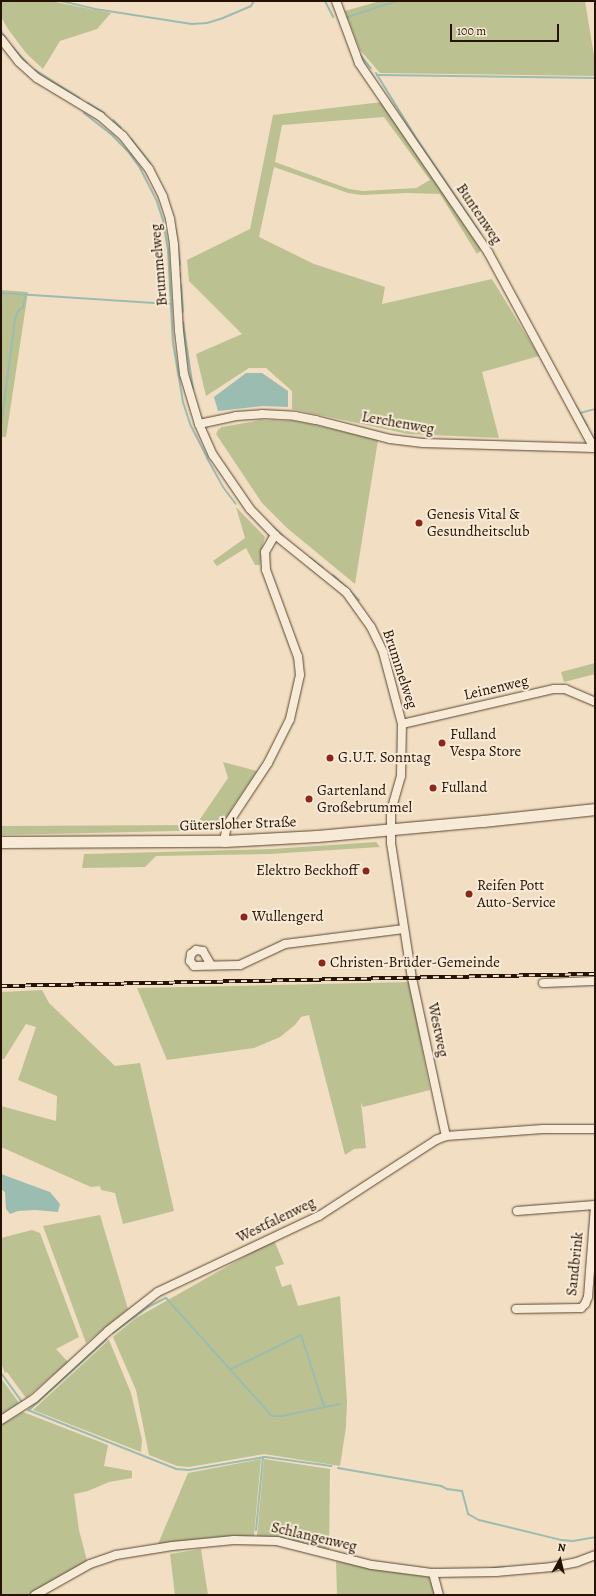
<!DOCTYPE html>
<html>
<head>
<meta charset="utf-8">
<style>
	body { margin:0 }
	#map { position:relative; width:596px; height:1596px; overflow:hidden; background:#f2dec2; font-family:Alegreya,serif }
	div>[style] { position:absolute }
	[style*='--x'] { left:calc(var(--x)*1px); top:calc(var(--y)*1px); width:calc(var(--w)*1px); rotate:calc(var(--a)*1deg) }
	.green>* { inset:0; background:#bcc192 }
	.water>* { inset:0; background:#9bbcb1 }
	.stream>* { height:2px; margin:-1px; padding:0 1px; transform-origin:1px; border-radius:1px; background:#9bbcb1 }
	.roads { filter:drop-shadow(0 0 1px #584530) drop-shadow(0 0 1px #584530) }
	.street>* { height:8px; margin:-4px; padding:0 4px; transform-origin:4px; border-radius:4px; background:#f7ead7 }
	.secondary>* { height:11px; margin:-5.5px; padding:0 5.5px; transform-origin:5.5px; border-radius:5.5px; background:#f7ead7 }
	.rail>* { height:3.5px; margin-top:-1.75px; transform-origin:0; background:repeating-linear-gradient(90deg,#f7ead7 0 6px,#251200 0 12px); box-sizing:border-box; border-block:1px solid #251200 }
	.dots>* { width:11px; height:11px; translate:-50% -50%; box-sizing:border-box; border:2px solid #f7ead7; border-radius:50% }
	span { translate:-50% -50%; white-space:nowrap; text-align:center; line-height:1.15; -webkit-text-stroke:4px #f7ead7; paint-order:stroke }
	.street-label { font-size:15px; color:#251200 }
	.poi-label { font-size:15px; color:#251200 }
	.left { translate:0 -50%; text-align:left }
	.right { translate:-100% -50%; text-align:right }
	.frame { position:absolute; inset:0; border:2px solid #251200; pointer-events:none }
	.north { position:absolute; left:540px; top:1540px; width:40px; height:40px; -webkit-text-stroke:3px #f7ead7; paint-order:stroke; rotate:8deg; font-size:11px; font-weight:700; line-height:16px; text-align:center; color:#251200 }
	.north::after { content:''; display:block; margin:auto; width:14px; height:18px; background:#251200; clip-path:polygon(50% 0,100% 100%,50% 72%,0 100%) }
	.scale { position:absolute; left:450px; top:24px; width:109px; height:18px; box-sizing:border-box; border:2px solid #251200; border-top:0; padding-left:5px; font-size:12px; line-height:14px; white-space:nowrap; color:#251200; -webkit-text-stroke:3px #f7ead7; paint-order:stroke }
</style>
</head>
<body>
<div id="map">
	<div class="green">
		<div style="clip-path:polygon(1px 1px,50px 1px,111px 13px,97px 29px,60px 41px,43px 69px,26px 53px,8px 29px,1px 17px)"></div>
		<div style="clip-path:polygon(380px 1px,585px 1px,595px 62px,595px 76px,380px 73px,360px 50px,345px 11px)"></div>
		<div style="clip-path:polygon(evenodd,382px 102px,482px 249px,477px 254px,440px 194px,406px 193px,362px 195px,348px 193px,274px 167px,259px 237px,314px 264px,385px 287px,382px 304px,492px 279px,539px 356px,482px 372px,499px 438px,408px 434px,292px 409px,292px 391px,266px 368px,249px 368px,206px 396px,196px 354px,242px 334px,189px 281px,187px 260px,250px 229px,273px 115px,382px 102px,384px 117px,430px 180px,416px 188px,363px 191px,349px 189px,275px 162px,282px 125px,384px 117px)"></div>
		<div style="clip-path:polygon(1px 290px,28px 292px,6px 437px,1px 437px)"></div>
		<div style="clip-path:polygon(261px 420px,294px 421px,315px 425px,378px 440px,355px 584px,287px 528px,262px 503px,216px 434px,218px 430px,222px 427px)"></div>
		<div style="clip-path:polygon(236px 507px,265px 537px,261px 552px,260px 565px,255px 565px,246px 548px,217px 566px,213px 561px,245px 538px)"></div>
		<div style="clip-path:polygon(595px 663px,595px 674px,564px 682px,561px 672px)"></div>
		<div style="clip-path:polygon(223px 762px,257px 771px,232px 808px,222px 830px,1px 835px,1px 826px,196px 825px,228px 778px)"></div>
		<div style="clip-path:polygon(376px 842px,380px 847px,269px 854px,156px 856px,145px 867px,82px 868px,84px 854px,272px 849px)"></div>
		<div style="clip-path:polygon(409px 982px,430px 1090px,363px 1107px,361px 1102px,366px 1148px,354px 1149px,345px 1155px,309px 1015px,301px 1017px,295px 1025px,280px 1037px,254px 1048px,167px 1060px,137px 988px)"></div>
		<div style="clip-path:polygon(42px 990px,49px 1003px,115px 1066px,140px 1063px,174px 1211px,123px 1224px,115px 1193px,101px 1190px,100px 1186px,91px 1187px,1px 1147px,1px 1106px,56px 1121px,57px 1096px,18px 1080px,36px 1027px,26px 1024px,4px 1059px,1px 1059px,1px 992px)"></div>
		<div style="clip-path:polygon(100px 1215px,128px 1309px,86px 1343px,43px 1226px)"></div>
		<div style="clip-path:polygon(32px 1230px,40px 1233px,79px 1337px,56px 1349px,68px 1362px,26px 1398px,7px 1372px,5px 1373px,1px 1363px,1px 1238px)"></div>
		<div style="clip-path:polygon(274px 1240px,284px 1264px,275px 1267px,282px 1287px,291px 1284px,298px 1306px,340px 1296px,347px 1401px,346px 1427px,340px 1466px,264px 1454px,189px 1467px,177px 1466px,149px 1455px,136px 1390px,113px 1337px,136px 1318px)"></div>
		<div style="clip-path:polygon(109px 1340px,131px 1393px,142px 1440px,141px 1452px,33px 1410px)"></div>
		<div style="clip-path:polygon(1px 1378px,19px 1403px,1px 1414px)"></div>
		<div style="clip-path:polygon(23px 1412px,108px 1445px,104px 1466px,132px 1471px,132px 1478px,109px 1482px,88px 1491px,74px 1494px,79px 1530px,87px 1561px,30px 1595px,1px 1595px,1px 1425px)"></div>
		<div style="clip-path:polygon(261px 1459px,254px 1536px,208px 1538px,158px 1544px,188px 1473px)"></div>
		<div style="clip-path:polygon(264px 1459px,330px 1469px,329px 1552px,278px 1538px,257px 1536px)"></div>
		<div style="clip-path:polygon(201px 1549px,208px 1595px,175px 1595px,170px 1554px)"></div>
		<div style="clip-path:polygon(336px 1561px,372px 1569px,429px 1577px,435px 1595px,337px 1595px)"></div>
	</div>
	<div class="water">
		<div style="clip-path:polygon(246px 373px,262px 373px,288px 391px,288px 407px,262px 406px,218px 411px,214px 397px)"></div>
		<div style="clip-path:polygon(1px 1174px,50px 1192px,60px 1204px,58px 1212px,35px 1210px,18px 1211px,10px 1214px,6px 1209px,5px 1192px,1px 1189px)"></div>
	</div>
	<div class="stream">
		<div style="--x:61;--y:1;--w:35;--a:13"></div>
		<div style="--x:95;--y:9;--w:98;--a:8.8"></div>
		<div style="--x:192;--y:24;--w:15;--a:-4"></div>
		<div style="--x:207;--y:23;--w:17;--a:-17"></div>
		<div style="--x:223;--y:18;--w:30;--a:-23"></div>
		<div style="--x:251;--y:6;--w:6;--a:-59"></div>
		<div style="--x:325;--y:1;--w:18;--a:63"></div>
		<div style="--x:345;--y:18;--w:54;--a:-18.4"></div>
		<div style="--x:1;--y:31;--w:9;--a:58"></div>
		<div style="--x:12;--y:47;--w:22;--a:47"></div>
		<div style="--x:360;--y:55;--w:17;--a:50"></div>
		<div style="--x:35;--y:70;--w:52;--a:32.5"></div>
		<div style="--x:376;--y:73;--w:76;--a:58.4"></div>
		<div style="--x:416;--y:138;--w:115;--a:56"></div>
		<div style="--x:377;--y:75;--w:218;--a:0.8"></div>
		<div style="--x:88;--y:103;--w:19;--a:32"></div>
		<div style="--x:84;--y:113;--w:34;--a:38"></div>
		<div style="--x:111;--y:134;--w:28;--a:46"></div>
		<div style="--x:130;--y:154;--w:17;--a:54"></div>
		<div style="--x:140;--y:168;--w:38;--a:63"></div>
		<div style="--x:157;--y:202;--w:20;--a:72"></div>
		<div style="--x:163;--y:221;--w:28;--a:80"></div>
		<div style="--x:168;--y:249;--w:94;--a:87"></div>
		<div style="--x:173;--y:343;--w:60;--a:80.4"></div>
		<div style="--x:183;--y:402;--w:25;--a:72"></div>
		<div style="--x:191;--y:426;--w:36;--a:63"></div>
		<div style="--x:207;--y:458;--w:33;--a:61"></div>
		<div style="--x:223;--y:487;--w:21;--a:53"></div>
		<div style="--x:113;--y:120;--w:11;--a:45"></div>
		<div style="--x:131;--y:139;--w:31;--a:52"></div>
		<div style="--x:175;--y:228;--w:37;--a:82"></div>
		<div style="--x:180;--y:273;--w:5;--a:90"></div>
		<div style="--x:181;--y:285;--w:27;--a:86"></div>
		<div style="--x:1;--y:293;--w:169;--a:3.7"></div>
		<div style="--x:183;--y:322;--w:68;--a:81.5"></div>
		<div style="--x:575;--y:405;--w:24;--a:60"></div>
		<div style="--x:580;--y:413;--w:16;--a:-15"></div>
		<div style="--x:1;--y:427;--w:109;--a:-82.6"></div>
		<div style="--x:15;--y:319;--w:9;--a:-69"></div>
		<div style="--x:18;--y:311;--w:6;--a:-39"></div>
		<div style="--x:23;--y:307;--w:13;--a:-77"></div>
		<div style="--x:273;--y:527;--w:13;--a:42"></div>
		<div style="--x:310;--y:558;--w:16;--a:38"></div>
		<div style="--x:333;--y:575;--w:36;--a:44"></div>
		<div style="--x:113;--y:1333;--w:44;--a:-36.6"></div>
		<div style="--x:148;--y:1307;--w:20;--a:-27"></div>
		<div style="--x:166;--y:1298;--w:157;--a:48.1"></div>
		<div style="--x:271;--y:1415;--w:4;--a:14"></div>
		<div style="--x:275;--y:1416;--w:7;--a:0"></div>
		<div style="--x:282;--y:1416;--w:59;--a:-11.7"></div>
		<div style="--x:231;--y:1369;--w:78;--a:-25.9"></div>
		<div style="--x:301;--y:1335;--w:75;--a:72.1"></div>
		<div style="--x:1;--y:1373;--w:36;--a:54"></div>
		<div style="--x:28;--y:1410;--w:159;--a:21.7"></div>
		<div style="--x:176;--y:1469;--w:13;--a:4"></div>
		<div style="--x:189;--y:1470;--w:77;--a:-9.7"></div>
		<div style="--x:265;--y:1457;--w:67;--a:7.8"></div>
		<div style="--x:29;--y:1410;--w:105;--a:-42.3"></div>
		<div style="--x:338;--y:1468;--w:105;--a:9.9"></div>
		<div style="--x:441;--y:1486;--w:7;--a:27"></div>
		<div style="--x:447;--y:1489;--w:15;--a:8"></div>
		<div style="--x:462;--y:1491;--w:24;--a:75"></div>
		<div style="--x:468;--y:1514;--w:13;--a:29"></div>
		<div style="--x:479;--y:1520;--w:84;--a:13.7"></div>
		<div style="--x:561;--y:1540;--w:12;--a:5"></div>
		<div style="--x:573;--y:1541;--w:22;--a:-10"></div>
		<div style="--x:256;--y:1530;--w:73;--a:-84.5"></div>
		<div style="--x:491;--y:1568;--w:13;--a:-4"></div>
	</div>
	<div class="roads">
		<div class="street">
			<div style="--x:336;--y:1;--w:66;--a:69.6"></div>
			<div style="--x:359;--y:63;--w:229;--a:55.7"></div>
			<div style="--x:488;--y:252;--w:218;--a:61.6"></div>
			<div style="--x:592;--y:444;--w:4;--a:90"></div>
			<div style="--x:1;--y:39;--w:29;--a:52"></div>
			<div style="--x:19;--y:62;--w:24;--a:42"></div>
			<div style="--x:37;--y:78;--w:74;--a:31.1"></div>
			<div style="--x:100;--y:116;--w:30;--a:41"></div>
			<div style="--x:123;--y:136;--w:42;--a:51.8"></div>
			<div style="--x:149;--y:169;--w:31;--a:63"></div>
			<div style="--x:163;--y:197;--w:23;--a:72"></div>
			<div style="--x:170;--y:219;--w:26;--a:81"></div>
			<div style="--x:174;--y:245;--w:86;--a:86.7"></div>
			<div style="--x:179;--y:331;--w:43;--a:83.4"></div>
			<div style="--x:184;--y:374;--w:52;--a:73.3"></div>
			<div style="--x:199;--y:424;--w:34;--a:66"></div>
			<div style="--x:213;--y:455;--w:65;--a:55.6"></div>
			<div style="--x:250;--y:509;--w:36;--a:46"></div>
			<div style="--x:275;--y:535;--w:91;--a:38.8"></div>
			<div style="--x:346;--y:592;--w:43;--a:54.5"></div>
			<div style="--x:371;--y:627;--w:28;--a:64"></div>
			<div style="--x:383;--y:652;--w:74;--a:75.2"></div>
			<div style="--x:402;--y:724;--w:52;--a:91.1"></div>
			<div style="--x:401;--y:776;--w:37;--a:106"></div>
			<div style="--x:391;--y:812;--w:31;--a:90"></div>
			<div style="--x:391;--y:843;--w:137;--a:81.2"></div>
			<div style="--x:412;--y:978;--w:162;--a:77.9"></div>
			<div style="--x:199;--y:424;--w:38;--a:-12"></div>
			<div style="--x:236;--y:416;--w:26;--a:-4"></div>
			<div style="--x:262;--y:414;--w:33;--a:3"></div>
			<div style="--x:295;--y:416;--w:21;--a:11"></div>
			<div style="--x:316;--y:420;--w:76;--a:14.4"></div>
			<div style="--x:390;--y:439;--w:33;--a:7"></div>
			<div style="--x:423;--y:443;--w:172;--a:1.7"></div>
			<div style="--x:402;--y:724;--w:156;--a:-13"></div>
			<div style="--x:554;--y:689;--w:11;--a:0"></div>
			<div style="--x:565;--y:689;--w:33;--a:23"></div>
			<div style="--x:224;--y:841;--w:16;--a:-79"></div>
			<div style="--x:227;--y:825;--w:74;--a:-56.5"></div>
			<div style="--x:268;--y:763;--w:49;--a:-63.4"></div>
			<div style="--x:290;--y:719;--w:45;--a:-77.2"></div>
			<div style="--x:300;--y:675;--w:18;--a:-96"></div>
			<div style="--x:298;--y:657;--w:93;--a:-110.2"></div>
			<div style="--x:266;--y:570;--w:18;--a:-93"></div>
			<div style="--x:265;--y:552;--w:20;--a:-60"></div>
			<div style="--x:211;--y:965;--w:16;--a:-120"></div>
			<div style="--x:203;--y:951;--w:7;--a:-172"></div>
			<div style="--x:196;--y:950;--w:6;--a:141"></div>
			<div style="--x:191;--y:954;--w:7;--a:98"></div>
			<div style="--x:190;--y:961;--w:6;--a:51"></div>
			<div style="--x:194;--y:966;--w:46;--a:-1.2"></div>
			<div style="--x:240;--y:965;--w:50;--a:-25"></div>
			<div style="--x:285;--y:944;--w:120;--a:-7.2"></div>
			<div style="--x:543;--y:983;--w:52;--a:-2.2"></div>
			<div style="--x:517;--y:1211;--w:78;--a:-4.4"></div>
			<div style="--x:516;--y:1309;--w:65;--a:-0.9"></div>
			<div style="--x:581;--y:1308;--w:6;--a:-45"></div>
			<div style="--x:585;--y:1304;--w:8;--a:-67"></div>
			<div style="--x:588;--y:1297;--w:92;--a:-85.6"></div>
			<div style="--x:1;--y:1420;--w:40;--a:-32.9"></div>
			<div style="--x:35;--y:1398;--w:99;--a:-42.5"></div>
			<div style="--x:108;--y:1331;--w:63;--a:-38"></div>
			<div style="--x:158;--y:1292;--w:178;--a:-25.3"></div>
			<div style="--x:319;--y:1216;--w:140;--a:-33"></div>
			<div style="--x:436;--y:1140;--w:11;--a:-22"></div>
			<div style="--x:446;--y:1136;--w:97;--a:-4.1"></div>
			<div style="--x:543;--y:1129;--w:52;--a:0"></div>
			<div style="--x:433;--y:1573;--w:23;--a:75"></div>
			<div style="--x:35;--y:1595;--w:63;--a:-29.4"></div>
			<div style="--x:90;--y:1564;--w:28;--a:-19"></div>
			<div style="--x:116;--y:1555;--w:57;--a:-9.1"></div>
			<div style="--x:172;--y:1546;--w:62;--a:-5.5"></div>
			<div style="--x:234;--y:1540;--w:43;--a:1.3"></div>
			<div style="--x:277;--y:1541;--w:98;--a:14.2"></div>
			<div style="--x:372;--y:1565;--w:62;--a:7.5"></div>
			<div style="--x:433;--y:1573;--w:63;--a:-0.9"></div>
			<div style="--x:496;--y:1572;--w:56;--a:-5.1"></div>
			<div style="--x:552;--y:1567;--w:25;--a:-11"></div>
			<div style="--x:577;--y:1562;--w:19;--a:-21"></div>
		</div>
		<div class="secondary">
			<div style="--x:1;--y:842;--w:223;--a:-0.3"></div>
			<div style="--x:224;--y:841;--w:93;--a:-3.1"></div>
			<div style="--x:317;--y:836;--w:167;--a:-5.2"></div>
			<div style="--x:483;--y:821;--w:113;--a:-6.1"></div>
		</div>
	</div>
	<div class="rail">
		<div style="--x:1;--y:986;--w:594;--a:-1.16"></div>
	</div>
	<div class="dots">
		<div style="left:419px;top:523px;background:#8f2418"></div>
		<div style="left:442px;top:743px;background:#8f2418"></div>
		<div style="left:330px;top:758px;background:#8f2418"></div>
		<div style="left:433px;top:788px;background:#8f2418"></div>
		<div style="left:309px;top:799px;background:#8f2418"></div>
		<div style="left:366px;top:871px;background:#8f2418"></div>
		<div style="left:469px;top:894px;background:#8f2418"></div>
		<div style="left:244px;top:917px;background:#8f2418"></div>
		<div style="left:322px;top:963px;background:#8f2418"></div>
	</div>
	<div class="street-label">
		<span style="left:479px;top:214px;rotate:56deg">Buntenweg</span>
		<span style="left:159px;top:265px;rotate:-95deg">Brummelweg</span>
		<span style="left:398px;top:423px;rotate:10deg">Lerchenweg</span>
		<span style="left:400px;top:669px;rotate:72deg">Brummelweg</span>
		<span style="left:496px;top:688px;rotate:-13deg">Leinenweg</span>
		<span style="left:238px;top:824px;rotate:-2deg">Gütersloher Straße</span>
		<span style="left:438px;top:1030px;rotate:78deg">Westweg</span>
		<span style="left:276px;top:1220px;rotate:-26deg">Westfalenweg</span>
		<span style="left:575px;top:1264px;rotate:-84deg">Sandbrink</span>
		<span style="left:314px;top:1537px;rotate:13deg">Schlangenweg</span>
	</div>
	<div class="poi-label">
		<span class="left" style="left:427px;top:523px">Genesis Vital &amp;<br>Gesundheitsclub</span>
		<span class="left" style="left:450px;top:743px">Fulland<br>Vespa Store</span>
		<span class="left" style="left:338px;top:758px">G.U.T. Sonntag</span>
		<span class="left" style="left:441px;top:788px">Fulland</span>
		<span class="left" style="left:317px;top:799px">Gartenland<br>Großebrummel</span>
		<span class="right" style="left:358px;top:871px">Elektro Beckhoff</span>
		<span class="left" style="left:477px;top:894px">Reifen Pott<br>Auto-Service</span>
		<span class="left" style="left:252px;top:917px">Wullengerd</span>
		<span class="left" style="left:330px;top:963px">Christen-Brüder-Gemeinde</span>
	</div>
	<div class="frame"></div>
	<div class="north">N</div>
	<div class="scale">100 m</div>
</div>
</body>
</html>
